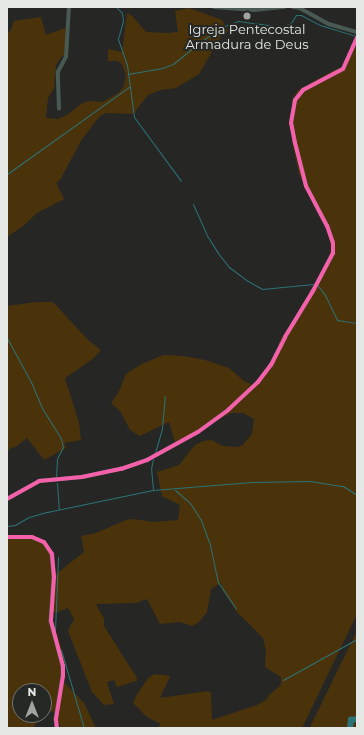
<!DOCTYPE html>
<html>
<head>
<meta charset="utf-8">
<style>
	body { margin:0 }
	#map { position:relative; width:364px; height:735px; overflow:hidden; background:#262725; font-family:Montserrat,sans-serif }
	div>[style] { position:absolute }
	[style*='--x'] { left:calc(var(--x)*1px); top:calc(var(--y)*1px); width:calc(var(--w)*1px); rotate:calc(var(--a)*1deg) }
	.green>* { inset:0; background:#4a330b }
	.stream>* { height:1px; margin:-0.5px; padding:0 0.5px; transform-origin:0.5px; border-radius:0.5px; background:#2c7376 }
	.river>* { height:5.5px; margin:-2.75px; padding:0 2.75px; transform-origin:2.75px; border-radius:2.75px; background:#2c7376 }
	.minor>* { height:3.5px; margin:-1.75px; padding:0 1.75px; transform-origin:1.75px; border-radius:1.75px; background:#495953 }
	.cycleway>* { height:4px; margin:-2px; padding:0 2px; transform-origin:2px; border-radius:2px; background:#f560ab }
	.dots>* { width:11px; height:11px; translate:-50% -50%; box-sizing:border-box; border:2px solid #252824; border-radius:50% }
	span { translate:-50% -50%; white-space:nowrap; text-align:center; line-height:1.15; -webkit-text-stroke:4px #252824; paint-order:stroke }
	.poi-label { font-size:13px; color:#e5e7e4 }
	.frame { position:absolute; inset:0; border:8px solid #e5e7e4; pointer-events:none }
	.north { position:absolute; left:12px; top:683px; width:40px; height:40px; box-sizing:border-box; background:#252824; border:1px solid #727471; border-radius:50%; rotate:0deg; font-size:11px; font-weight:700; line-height:16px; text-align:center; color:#e5e7e4 }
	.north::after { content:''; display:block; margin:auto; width:14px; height:18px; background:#a2a4a1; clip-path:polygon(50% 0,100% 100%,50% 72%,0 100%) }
</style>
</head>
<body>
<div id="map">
	<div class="green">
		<div style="clip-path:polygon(189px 8px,222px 20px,229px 33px,225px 33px,221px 36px,199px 74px,176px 88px,160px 90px,148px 95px,133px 114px,106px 113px,100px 116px,82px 139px,60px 180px,56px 183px,64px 199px,37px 213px,23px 226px,7px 237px,7px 33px,11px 30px,14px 21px,41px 17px,46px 35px,65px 28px,67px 35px,67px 54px,61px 57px,56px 65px,54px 88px,48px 98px,46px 118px,58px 119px,67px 115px,81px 104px,89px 101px,102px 102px,117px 94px,123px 88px,126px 77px,125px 72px,121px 63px,117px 61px,108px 61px,108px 49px,122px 52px,127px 13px,132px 16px,146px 32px,168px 33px,178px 32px,175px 11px)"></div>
		<div style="clip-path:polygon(357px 42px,357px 614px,302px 728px,157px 728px,161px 724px,147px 717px,133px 703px,135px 698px,148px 678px,155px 674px,170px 676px,160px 698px,208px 691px,211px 693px,212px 720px,257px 705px,266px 700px,269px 695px,281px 685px,281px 677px,265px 667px,266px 651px,263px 638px,238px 613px,223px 591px,221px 583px,211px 589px,207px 612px,200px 621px,192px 626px,180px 622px,160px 624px,147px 599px,136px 603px,96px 604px,104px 619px,104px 626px,137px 678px,136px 681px,117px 687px,114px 680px,107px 682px,114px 704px,104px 705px,92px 692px,68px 631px,74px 619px,68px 608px,56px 613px,53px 612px,53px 622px,65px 661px,64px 682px,84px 703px,96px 728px,61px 728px,55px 712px,49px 711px,44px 713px,44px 691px,20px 691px,20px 715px,42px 715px,33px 728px,7px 728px,7px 537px,34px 536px,40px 538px,52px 552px,56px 574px,84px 552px,81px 536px,96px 533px,126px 520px,134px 519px,153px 522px,178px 520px,180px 505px,162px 496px,157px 472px,179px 465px,195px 445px,204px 441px,211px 440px,223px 446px,237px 447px,243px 445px,252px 434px,254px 419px,243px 413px,231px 413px,175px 442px,169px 422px,140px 436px,130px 430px,120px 411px,111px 403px,119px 391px,126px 374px,140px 365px,163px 355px,184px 356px,205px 360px,229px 368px,244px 381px,255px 386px,274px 357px,281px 338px,309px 297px,329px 261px,331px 247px,326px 226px,299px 174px,292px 141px,292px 100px,298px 90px,334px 70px,341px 68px,350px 57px)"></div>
		<div style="clip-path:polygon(36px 302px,53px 302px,88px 340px,101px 350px,94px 358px,65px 378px,79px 423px,81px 440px,64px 443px,66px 448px,44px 460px,27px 438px,14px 448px,12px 447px,7px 452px,7px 306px)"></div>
		<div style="clip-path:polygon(357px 631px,357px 728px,310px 728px,311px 725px)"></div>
	</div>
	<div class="stream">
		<div style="--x:116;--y:7;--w:8;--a:45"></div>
		<div style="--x:122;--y:13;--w:8;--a:83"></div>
		<div style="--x:123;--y:21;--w:19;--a:106"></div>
		<div style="--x:118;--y:39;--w:28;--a:71"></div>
		<div style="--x:127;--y:65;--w:52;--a:82.3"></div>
		<div style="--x:134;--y:117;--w:79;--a:53.7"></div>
		<div style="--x:128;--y:74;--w:35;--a:-10"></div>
		<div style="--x:162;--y:68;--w:12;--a:-20"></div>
		<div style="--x:173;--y:64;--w:36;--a:-39"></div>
		<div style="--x:201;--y:41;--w:31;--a:-32"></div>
		<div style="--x:227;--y:25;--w:12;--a:-20"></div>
		<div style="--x:238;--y:21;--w:44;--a:7.8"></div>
		<div style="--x:282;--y:27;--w:10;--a:-24"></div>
		<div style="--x:291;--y:23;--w:9;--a:-58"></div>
		<div style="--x:296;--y:15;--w:5;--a:0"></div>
		<div style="--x:301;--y:15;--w:21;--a:28"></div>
		<div style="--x:320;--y:25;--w:38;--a:17"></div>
		<div style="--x:7;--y:174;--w:150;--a:-35.5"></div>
		<div style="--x:193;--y:204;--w:36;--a:66"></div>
		<div style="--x:208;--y:237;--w:19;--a:58"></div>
		<div style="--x:218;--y:253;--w:18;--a:52"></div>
		<div style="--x:229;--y:267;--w:21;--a:37"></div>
		<div style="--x:246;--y:280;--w:18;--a:29"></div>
		<div style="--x:262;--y:289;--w:52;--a:-5.5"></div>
		<div style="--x:318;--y:286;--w:11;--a:52"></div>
		<div style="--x:325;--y:295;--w:28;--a:64"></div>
		<div style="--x:337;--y:320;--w:20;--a:9"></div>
		<div style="--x:7;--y:338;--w:50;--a:61.4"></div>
		<div style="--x:31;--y:382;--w:28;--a:67"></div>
		<div style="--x:42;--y:408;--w:36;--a:58"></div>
		<div style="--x:61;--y:439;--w:8;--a:76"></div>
		<div style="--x:63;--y:447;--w:13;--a:117"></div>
		<div style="--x:57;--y:459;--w:18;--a:93"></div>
		<div style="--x:155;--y:453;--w:26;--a:-74"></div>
		<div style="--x:162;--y:428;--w:32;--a:-85"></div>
		<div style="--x:57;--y:483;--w:26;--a:86"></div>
		<div style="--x:153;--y:490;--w:21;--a:-95"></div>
		<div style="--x:151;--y:469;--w:10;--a:-79"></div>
		<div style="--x:175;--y:490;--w:20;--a:41"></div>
		<div style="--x:190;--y:503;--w:20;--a:57"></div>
		<div style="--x:201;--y:520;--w:27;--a:70"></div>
		<div style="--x:210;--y:545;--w:38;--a:78"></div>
		<div style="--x:218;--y:582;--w:32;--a:56"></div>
		<div style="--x:7;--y:526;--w:8;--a:-7"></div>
		<div style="--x:15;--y:525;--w:16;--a:-30"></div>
		<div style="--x:29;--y:517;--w:19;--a:-16"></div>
		<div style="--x:47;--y:512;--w:108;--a:-11.7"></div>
		<div style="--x:153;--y:490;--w:99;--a:-4.6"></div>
		<div style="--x:252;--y:482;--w:58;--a:-1"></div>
		<div style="--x:310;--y:481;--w:33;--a:9"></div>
		<div style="--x:343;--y:486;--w:17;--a:33"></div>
		<div style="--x:55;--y:630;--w:73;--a:-87.6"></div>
		<div style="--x:61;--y:650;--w:81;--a:73.6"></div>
		<div style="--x:283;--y:680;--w:85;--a:-29"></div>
	</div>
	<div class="river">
		<div style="--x:350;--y:728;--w:8;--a:-83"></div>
		<div style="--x:351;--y:720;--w:6;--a:-9"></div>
	</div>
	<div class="minor">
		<div style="--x:214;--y:7;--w:40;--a:4.3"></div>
		<div style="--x:254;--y:10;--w:31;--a:-6"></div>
		<div style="--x:293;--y:7;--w:7;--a:8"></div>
		<div style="--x:300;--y:8;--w:33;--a:29"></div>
		<div style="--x:329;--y:24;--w:29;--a:16"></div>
		<div style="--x:59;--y:109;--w:37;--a:-92"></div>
		<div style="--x:58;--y:72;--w:17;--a:-62"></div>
		<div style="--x:66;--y:57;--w:50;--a:-86.6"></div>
		<div style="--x:7;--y:499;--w:37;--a:-29"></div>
		<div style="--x:39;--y:481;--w:43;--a:-5.3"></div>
		<div style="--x:82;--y:477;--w:40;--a:-12"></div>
		<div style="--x:121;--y:469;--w:28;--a:-19"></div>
		<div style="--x:147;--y:460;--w:58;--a:-28.8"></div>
		<div style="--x:198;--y:432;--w:37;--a:-36"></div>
		<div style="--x:228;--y:410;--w:41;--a:-43"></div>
		<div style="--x:258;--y:382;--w:21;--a:-53"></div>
		<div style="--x:271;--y:365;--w:31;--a:-63"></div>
		<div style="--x:285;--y:337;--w:54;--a:-58.7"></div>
		<div style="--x:313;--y:291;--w:43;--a:-62.2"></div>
		<div style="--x:333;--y:253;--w:10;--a:-90"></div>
		<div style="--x:333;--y:243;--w:18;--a:-109"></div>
		<div style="--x:327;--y:226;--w:45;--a:-117.7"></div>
		<div style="--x:306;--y:186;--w:44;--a:-104.3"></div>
		<div style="--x:295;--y:143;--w:20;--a:-101"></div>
		<div style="--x:291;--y:123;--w:23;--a:-80"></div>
		<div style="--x:295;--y:100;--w:13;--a:-51"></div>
		<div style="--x:303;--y:90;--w:45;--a:-27.7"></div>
		<div style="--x:343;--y:69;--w:34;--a:-66"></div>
		<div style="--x:7;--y:537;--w:25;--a:0"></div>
		<div style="--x:32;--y:537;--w:13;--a:23"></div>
		<div style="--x:44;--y:542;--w:14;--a:56"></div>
		<div style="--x:52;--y:554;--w:23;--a:85"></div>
		<div style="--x:54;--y:577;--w:44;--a:93.9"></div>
		<div style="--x:51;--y:621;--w:47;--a:75.1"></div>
		<div style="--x:63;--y:666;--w:10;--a:90"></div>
		<div style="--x:63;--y:676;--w:44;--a:99.2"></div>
		<div style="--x:56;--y:719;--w:9;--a:84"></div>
	</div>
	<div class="cycleway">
		<div style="--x:7;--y:499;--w:37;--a:-29"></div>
		<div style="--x:39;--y:481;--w:43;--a:-5.3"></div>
		<div style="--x:82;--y:477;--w:40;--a:-12"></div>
		<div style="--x:121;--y:469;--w:28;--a:-19"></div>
		<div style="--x:147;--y:460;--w:58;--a:-28.8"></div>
		<div style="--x:198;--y:432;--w:37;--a:-36"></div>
		<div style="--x:228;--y:410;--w:41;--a:-43"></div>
		<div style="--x:258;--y:382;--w:21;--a:-53"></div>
		<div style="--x:271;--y:365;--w:31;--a:-63"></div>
		<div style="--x:285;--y:337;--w:54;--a:-58.7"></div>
		<div style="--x:313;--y:291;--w:43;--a:-62.2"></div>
		<div style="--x:333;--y:253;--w:10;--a:-90"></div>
		<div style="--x:333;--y:243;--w:18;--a:-109"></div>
		<div style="--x:327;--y:226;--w:45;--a:-117.7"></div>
		<div style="--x:306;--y:186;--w:44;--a:-104.3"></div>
		<div style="--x:295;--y:143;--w:20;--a:-101"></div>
		<div style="--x:291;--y:123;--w:23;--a:-80"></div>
		<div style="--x:295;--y:100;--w:13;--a:-51"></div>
		<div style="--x:303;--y:90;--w:45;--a:-27.7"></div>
		<div style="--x:343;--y:69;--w:34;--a:-66"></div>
		<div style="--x:7;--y:537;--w:25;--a:0"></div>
		<div style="--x:32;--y:537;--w:13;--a:23"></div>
		<div style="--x:44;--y:542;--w:14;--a:56"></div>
		<div style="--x:52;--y:554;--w:23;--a:85"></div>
		<div style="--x:54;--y:577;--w:44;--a:93.9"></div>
		<div style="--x:51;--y:621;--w:47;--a:75.1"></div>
		<div style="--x:63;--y:666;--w:10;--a:90"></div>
		<div style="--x:63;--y:676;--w:44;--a:99.2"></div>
		<div style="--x:56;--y:719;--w:9;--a:84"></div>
	</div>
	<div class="dots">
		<div style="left:247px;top:16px;background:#a2a4a1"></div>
	</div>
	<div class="poi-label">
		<span style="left:247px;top:37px">Igreja Pentecostal<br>Armadura de Deus</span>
	</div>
	<div class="frame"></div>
	<div class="north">N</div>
</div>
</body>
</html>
